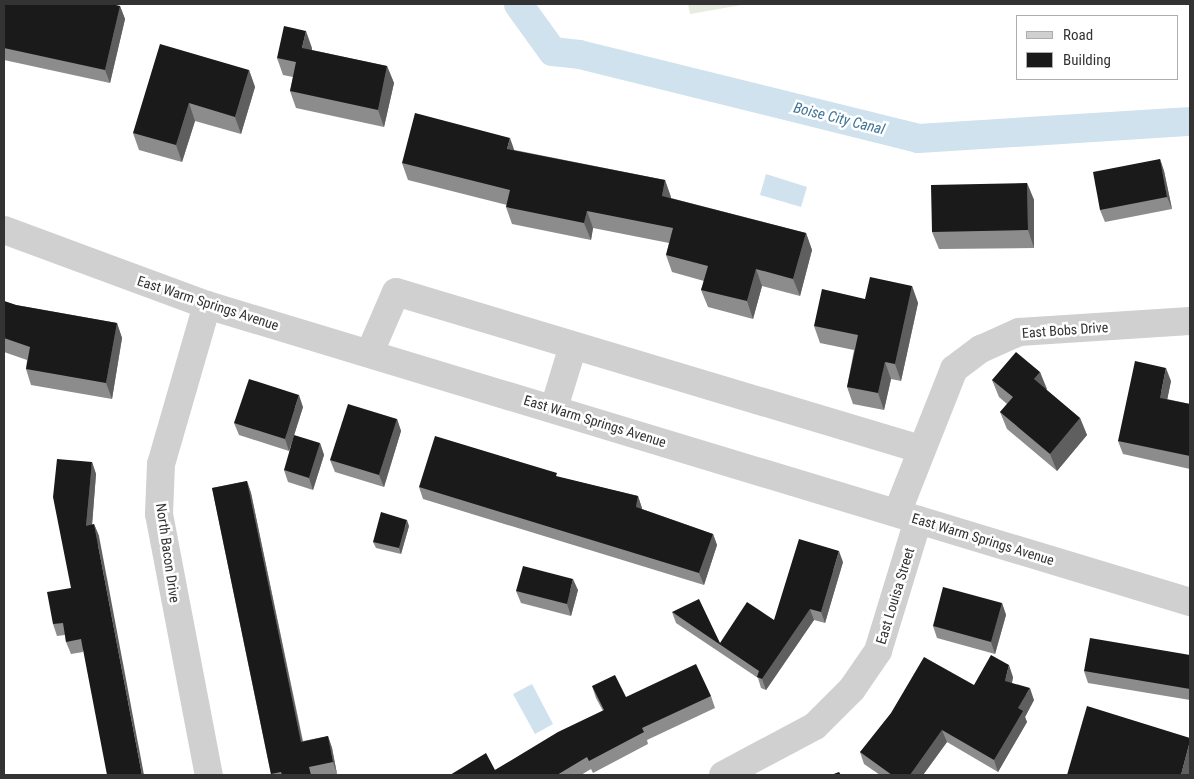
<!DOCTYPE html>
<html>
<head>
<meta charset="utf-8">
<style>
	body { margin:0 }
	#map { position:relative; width:1194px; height:779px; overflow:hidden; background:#fff; font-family:"Roboto Condensed",sans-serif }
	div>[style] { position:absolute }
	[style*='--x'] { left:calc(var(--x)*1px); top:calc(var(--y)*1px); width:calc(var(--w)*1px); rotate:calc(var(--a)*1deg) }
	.green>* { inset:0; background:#e6ecdf }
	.water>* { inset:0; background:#cfe2ee }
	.canal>* { height:29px; margin:-14.5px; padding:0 14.5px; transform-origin:14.5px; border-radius:14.5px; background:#cfe2ee }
	.minor>* { height:28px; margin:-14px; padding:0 14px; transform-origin:14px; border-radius:14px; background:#d0d0d0 }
	.wall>* { inset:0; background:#8c8c8c }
	.shaded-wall>* { inset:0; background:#5f5f5f }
	.building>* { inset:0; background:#1a1a1a }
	span { translate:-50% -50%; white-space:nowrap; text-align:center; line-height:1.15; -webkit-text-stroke:5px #fff; paint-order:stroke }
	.street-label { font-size:14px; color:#333 }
	.water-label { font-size:15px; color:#3f7597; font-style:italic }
	.frame { position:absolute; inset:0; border:5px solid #333; pointer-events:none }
	.legend { position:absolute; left:1016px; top:15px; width:162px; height:65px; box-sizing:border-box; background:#fff; border:1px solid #adadad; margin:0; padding:6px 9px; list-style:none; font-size:15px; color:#333 }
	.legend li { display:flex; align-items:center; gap:10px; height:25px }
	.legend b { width:25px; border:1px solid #adadad }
</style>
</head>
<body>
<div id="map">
	<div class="green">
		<div style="clip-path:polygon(688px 4px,747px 4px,690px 14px)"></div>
	</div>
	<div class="water">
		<div style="clip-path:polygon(766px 174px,807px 187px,801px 207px,760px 195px)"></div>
		<div style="clip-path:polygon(532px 684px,553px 724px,535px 734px,513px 694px)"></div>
	</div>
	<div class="canal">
		<div style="--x:518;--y:4;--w:58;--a:54.1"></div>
		<div style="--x:552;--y:51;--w:27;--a:6"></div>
		<div style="--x:579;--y:54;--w:349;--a:13.9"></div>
		<div style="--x:918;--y:138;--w:273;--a:-3.6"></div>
	</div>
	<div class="minor">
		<div style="--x:4;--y:230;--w:216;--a:20.3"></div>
		<div style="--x:207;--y:305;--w:1027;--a:16.81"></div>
		<div style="--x:207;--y:305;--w:166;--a:106.1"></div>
		<div style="--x:161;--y:464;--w:50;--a:92.3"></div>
		<div style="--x:159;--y:514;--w:266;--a:79.2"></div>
		<div style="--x:370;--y:352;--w:65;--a:-66.6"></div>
		<div style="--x:396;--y:292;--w:547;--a:16.68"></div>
		<div style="--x:554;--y:408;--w:65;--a:-73"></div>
		<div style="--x:897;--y:513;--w:155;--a:-68.4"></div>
		<div style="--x:954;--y:369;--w:34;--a:-37"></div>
		<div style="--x:981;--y:349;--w:42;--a:-24.1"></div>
		<div style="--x:1019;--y:332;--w:171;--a:-3.7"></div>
		<div style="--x:723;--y:775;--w:104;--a:-28"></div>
		<div style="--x:815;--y:726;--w:52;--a:-45"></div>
		<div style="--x:852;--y:689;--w:46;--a:-55.6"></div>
		<div style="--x:878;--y:651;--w:137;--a:-73"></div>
	</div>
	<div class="wall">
		<div style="clip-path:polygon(4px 4px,120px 6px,125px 19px,110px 83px,4px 60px)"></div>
		<div style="clip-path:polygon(312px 48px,312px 50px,387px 66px,394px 83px,384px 127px,296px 108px,290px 91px,293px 77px,283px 75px,277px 58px)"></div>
		<div style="clip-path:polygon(249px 70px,255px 87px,241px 134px,195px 121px,182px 162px,139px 150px,133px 133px)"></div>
		<div style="clip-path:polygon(515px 150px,665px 180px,671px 198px,806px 233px,812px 250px,800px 296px,762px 286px,753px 319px,708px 307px,701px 290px,704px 281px,672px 272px,666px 255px,669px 243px,593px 228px,591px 240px,512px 224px,506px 207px,507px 205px,408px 180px,402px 163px)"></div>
		<div style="clip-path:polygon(1160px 159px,1164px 171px,1172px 209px,1105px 222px,1100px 210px)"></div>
		<div style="clip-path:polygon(1027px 183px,1034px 200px,1034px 248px,939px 249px,932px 232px)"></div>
		<div style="clip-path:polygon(912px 286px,918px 303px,901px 381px,891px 379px,884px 410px,853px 404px,847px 387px,854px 350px,820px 343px,814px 326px,865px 299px)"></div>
		<div style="clip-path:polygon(4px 301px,16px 305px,117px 323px,122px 338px,112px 399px,31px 385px,26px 369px,27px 360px,4px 352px)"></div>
		<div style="clip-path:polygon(1040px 372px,1046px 390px,1080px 418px,1087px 435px,1057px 471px,1007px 429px,1000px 412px,1007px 404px,999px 397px,992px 380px)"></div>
		<div style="clip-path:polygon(1171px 381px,1167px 399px,1190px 404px,1190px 469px,1123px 454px,1118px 441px)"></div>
		<div style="clip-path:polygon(303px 407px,289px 451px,239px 435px,234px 423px)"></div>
		<div style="clip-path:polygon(397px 419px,401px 431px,384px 487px,335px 472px,330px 460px)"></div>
		<div style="clip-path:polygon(320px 443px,324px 455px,313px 490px,288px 482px,284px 470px)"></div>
		<div style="clip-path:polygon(92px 462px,96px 474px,92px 525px,94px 524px,99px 536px,83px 652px,71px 654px,66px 642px,65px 635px,57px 636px,53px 624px,71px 588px)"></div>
		<div style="clip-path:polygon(558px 477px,638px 496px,642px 509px,713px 534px,717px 545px,704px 585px,423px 499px,419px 487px)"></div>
		<div style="clip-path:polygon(247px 481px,251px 493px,303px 741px,328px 736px,332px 748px,337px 774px,331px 775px,271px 775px,212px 488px)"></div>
		<div style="clip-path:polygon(409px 526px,401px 554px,376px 548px,373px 542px)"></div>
		<div style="clip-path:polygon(843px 562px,825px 623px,814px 620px,766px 690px,761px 688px,758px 678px,676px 623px,672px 612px,720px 643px,774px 620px)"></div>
		<div style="clip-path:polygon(578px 590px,571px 616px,521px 603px,516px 591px)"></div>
		<div style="clip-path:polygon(1002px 603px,1006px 615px,995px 654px,937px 638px,933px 626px)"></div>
		<div style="clip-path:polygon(1190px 655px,1190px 700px,1088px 683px,1084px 671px)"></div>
		<div style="clip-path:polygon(1013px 677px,1012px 683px,1034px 700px,1025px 717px,1027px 722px,998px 772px,947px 742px,923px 775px,880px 775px,864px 764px,860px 752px,974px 685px)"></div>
		<div style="clip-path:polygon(592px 686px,626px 697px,711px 696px,715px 708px,647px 740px,648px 744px,593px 773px,591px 769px,581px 775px,450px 775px,495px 770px,603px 711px,596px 698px)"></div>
	</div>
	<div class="shaded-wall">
		<div style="clip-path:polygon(120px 6px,125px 19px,110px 83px,105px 70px)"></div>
		<div style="clip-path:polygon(306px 31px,312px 48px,309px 65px,302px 48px)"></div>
		<div style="clip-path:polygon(387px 66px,394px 83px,384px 127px,378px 110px)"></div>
		<div style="clip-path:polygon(249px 70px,255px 87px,241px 134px,235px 117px)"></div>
		<div style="clip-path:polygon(189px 103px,195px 121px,182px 162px,176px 145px)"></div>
		<div style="clip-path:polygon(510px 138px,516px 155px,507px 149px)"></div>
		<div style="clip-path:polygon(1160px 159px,1164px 171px,1172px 209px,1167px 197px)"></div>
		<div style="clip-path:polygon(665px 180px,671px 197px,668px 213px,662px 196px)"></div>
		<div style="clip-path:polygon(1027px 183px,1034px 200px,1034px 248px,1028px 230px)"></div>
		<div style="clip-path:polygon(587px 211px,593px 228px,591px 240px,584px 223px)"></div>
		<div style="clip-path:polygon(806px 233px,812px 250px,800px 296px,793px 279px)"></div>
		<div style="clip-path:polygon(756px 269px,762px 286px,753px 319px,747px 301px)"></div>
		<div style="clip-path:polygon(912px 286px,918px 303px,901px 381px,895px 364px)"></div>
		<div style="clip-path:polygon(117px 323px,122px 338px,112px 399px,106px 383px)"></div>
		<div style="clip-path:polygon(885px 362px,891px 379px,884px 410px,878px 393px)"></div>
		<div style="clip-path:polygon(1166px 368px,1171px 381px,1165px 411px,1160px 398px)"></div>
		<div style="clip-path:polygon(1040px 372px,1047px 389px,1040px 396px,1034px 379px)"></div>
		<div style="clip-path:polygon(299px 395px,303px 407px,289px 451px,285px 439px)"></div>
		<div style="clip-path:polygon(1080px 418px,1087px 435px,1057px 471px,1050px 454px)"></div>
		<div style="clip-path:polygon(397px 419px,401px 431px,384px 487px,379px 475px)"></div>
		<div style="clip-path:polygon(320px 443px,324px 455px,313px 490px,309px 478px)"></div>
		<div style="clip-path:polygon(92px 462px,96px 474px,91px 538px,86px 526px)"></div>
		<div style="clip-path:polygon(247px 481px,251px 493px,305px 754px,301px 742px)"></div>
		<div style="clip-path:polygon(638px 496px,642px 508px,640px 519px,636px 507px)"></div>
		<div style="clip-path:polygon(407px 520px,409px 526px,401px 554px,399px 548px)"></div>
		<div style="clip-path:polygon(94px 524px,99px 536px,144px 775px,142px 775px)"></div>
		<div style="clip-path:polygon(713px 534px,717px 545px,704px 585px,699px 573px)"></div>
		<div style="clip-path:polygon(839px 551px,843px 562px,825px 623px,821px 612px)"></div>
		<div style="clip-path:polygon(573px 579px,578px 590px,571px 616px,567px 604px)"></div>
		<div style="clip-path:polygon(1002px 603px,1006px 615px,995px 654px,991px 642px)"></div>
		<div style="clip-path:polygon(810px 609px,814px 620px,766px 690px,762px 679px)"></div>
		<div style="clip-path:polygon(1009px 665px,1013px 677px,1010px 693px,1005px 681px)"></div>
		<div style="clip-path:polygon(1030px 688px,1034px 700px,1025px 717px,1027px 722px,998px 772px,994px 760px,1018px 708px)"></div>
		<div style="clip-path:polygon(942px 730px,947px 742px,923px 775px,910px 775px)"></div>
		<div style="clip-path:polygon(328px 736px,332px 748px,337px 774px,333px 762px)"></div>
		<div style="clip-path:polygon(1190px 741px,1190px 769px,1189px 775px,1181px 775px)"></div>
	</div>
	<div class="building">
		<div style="clip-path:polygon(4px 4px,112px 4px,120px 6px,105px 70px,4px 48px)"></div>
		<div style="clip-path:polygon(284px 26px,306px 31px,302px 48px,387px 66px,378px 110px,290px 91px,296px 62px,277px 58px)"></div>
		<div style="clip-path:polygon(160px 44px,249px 70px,235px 117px,189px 103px,176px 145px,133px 133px)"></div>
		<div style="clip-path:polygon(415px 113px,510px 138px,507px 149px,665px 180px,662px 196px,806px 233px,793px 279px,756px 269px,747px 301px,701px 290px,708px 266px,666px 255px,673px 228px,587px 211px,584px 223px,506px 207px,510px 190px,402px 163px)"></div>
		<div style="clip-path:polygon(1160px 159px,1167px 197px,1100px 210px,1093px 172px)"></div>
		<div style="clip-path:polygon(1027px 183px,1028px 230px,932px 232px,931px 185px)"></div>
		<div style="clip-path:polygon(870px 277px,912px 286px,895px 364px,885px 362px,878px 393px,847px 387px,858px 335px,814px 326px,822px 289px,865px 299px)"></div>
		<div style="clip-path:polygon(4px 301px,16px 305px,117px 323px,106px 383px,26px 369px,30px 347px,4px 338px)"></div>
		<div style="clip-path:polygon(1016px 352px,1040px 372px,1034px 379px,1080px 418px,1050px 454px,1000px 412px,1013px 397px,992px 380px)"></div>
		<div style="clip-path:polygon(1135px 361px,1166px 368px,1160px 398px,1190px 404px,1190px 456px,1118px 441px)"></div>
		<div style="clip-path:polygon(249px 379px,299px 395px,285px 439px,234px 423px)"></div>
		<div style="clip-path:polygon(348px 404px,397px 419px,379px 475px,330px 460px)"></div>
		<div style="clip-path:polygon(294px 435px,320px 443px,309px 478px,284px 470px)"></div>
		<div style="clip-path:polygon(435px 436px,557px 473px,556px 476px,638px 496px,636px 507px,713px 534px,699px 573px,419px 487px)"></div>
		<div style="clip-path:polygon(57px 459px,92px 462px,86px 526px,94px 524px,142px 775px,107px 775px,81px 639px,66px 642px,63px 623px,53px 624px,47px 592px,71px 588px,53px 497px)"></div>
		<div style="clip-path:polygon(247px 481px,301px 742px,328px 736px,333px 762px,309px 767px,311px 775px,282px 775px,281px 772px,271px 774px,212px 488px)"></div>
		<div style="clip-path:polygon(381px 512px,407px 520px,399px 548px,373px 542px)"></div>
		<div style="clip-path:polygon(799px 539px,839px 551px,821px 612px,810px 609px,762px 679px,757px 677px,759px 671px,672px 612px,699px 599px,720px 643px,747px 602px,774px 620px)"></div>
		<div style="clip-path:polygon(523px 566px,573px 579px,567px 604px,516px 591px)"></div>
		<div style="clip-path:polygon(943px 587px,1002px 603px,991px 642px,933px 626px)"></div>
		<div style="clip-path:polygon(1090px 638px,1190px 655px,1190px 689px,1084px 671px)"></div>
		<div style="clip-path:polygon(991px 655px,1009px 665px,1005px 681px,1030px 688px,1018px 708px,1023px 711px,994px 760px,942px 730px,910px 775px,892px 775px,860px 752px,891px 713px,924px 657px,974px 685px)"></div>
		<div style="clip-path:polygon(696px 664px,711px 696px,642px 728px,644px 732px,589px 761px,587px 757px,557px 775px,450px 775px,486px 753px,495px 770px,558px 732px,604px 710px,592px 686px,615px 675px,626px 697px)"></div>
		<div style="clip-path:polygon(1087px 706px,1190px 738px,1190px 741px,1181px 775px,1067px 775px)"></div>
		<div style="clip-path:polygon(839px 772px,841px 775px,831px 775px)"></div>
	</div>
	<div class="street-label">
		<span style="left:208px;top:303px;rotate:18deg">East Warm Springs Avenue</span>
		<span style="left:1065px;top:330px;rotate:-4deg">East Bobs Drive</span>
		<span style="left:595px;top:421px;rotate:17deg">East Warm Springs Avenue</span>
		<span style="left:983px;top:539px;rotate:17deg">East Warm Springs Avenue</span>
		<span style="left:168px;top:553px;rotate:82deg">North Bacon Drive</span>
		<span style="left:895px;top:596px;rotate:-73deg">East Louisa Street</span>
	</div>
	<div class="water-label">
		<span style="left:839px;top:119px;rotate:14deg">Boise City Canal</span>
	</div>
	<div class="frame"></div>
	<ul class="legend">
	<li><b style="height:6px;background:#d0d0d0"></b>Road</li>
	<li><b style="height:14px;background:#1a1a1a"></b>Building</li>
	</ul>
</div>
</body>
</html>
